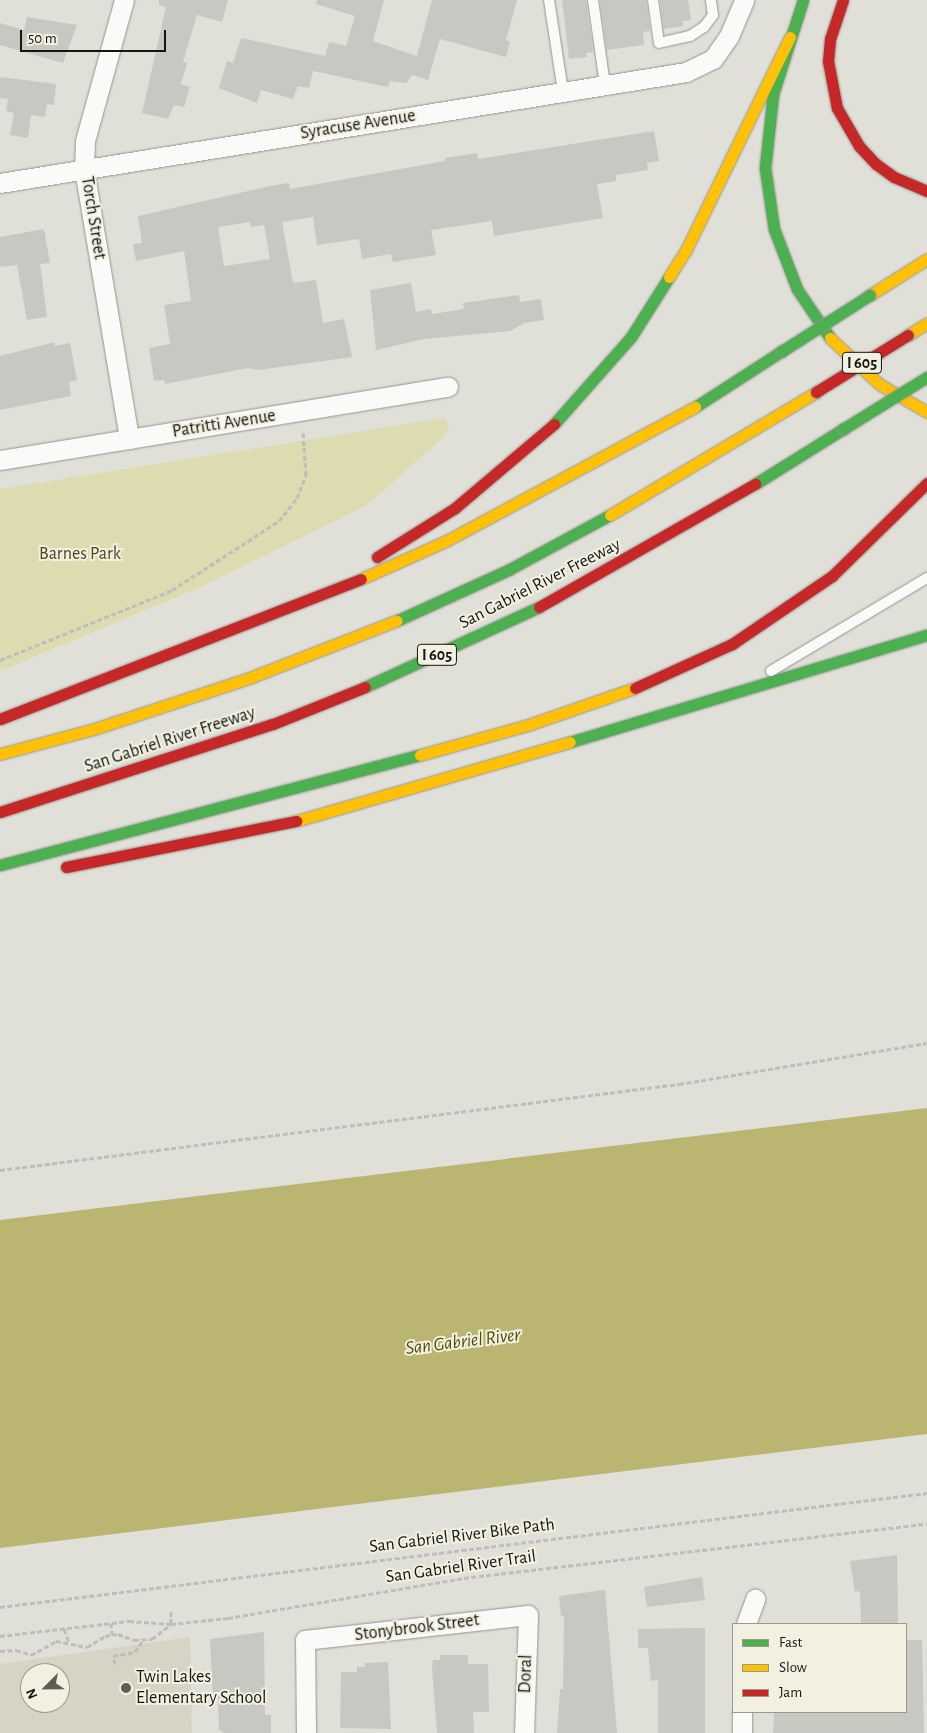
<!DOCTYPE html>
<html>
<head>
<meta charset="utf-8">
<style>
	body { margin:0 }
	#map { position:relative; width:927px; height:1733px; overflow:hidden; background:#e0e0d8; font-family:"Alegreya Sans",sans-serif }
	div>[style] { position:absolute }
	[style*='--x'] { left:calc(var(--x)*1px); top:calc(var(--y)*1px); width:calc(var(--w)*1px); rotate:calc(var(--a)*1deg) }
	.built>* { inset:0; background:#d6d5c5 }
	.green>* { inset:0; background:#dddbb0 }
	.water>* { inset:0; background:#bab570 }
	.building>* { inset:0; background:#c8c8c2 }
	.path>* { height:3px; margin-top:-1.5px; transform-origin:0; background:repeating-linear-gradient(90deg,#bebebb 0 5px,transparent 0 7.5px) }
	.roads { filter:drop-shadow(0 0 1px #95958f) drop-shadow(0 0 1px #95958f) }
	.lane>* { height:10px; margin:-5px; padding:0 5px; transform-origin:5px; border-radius:5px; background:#fafaf9 }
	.street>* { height:19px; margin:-9.5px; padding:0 9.5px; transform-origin:9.5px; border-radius:9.5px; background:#fafaf9 }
	.fast>* { height:11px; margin:-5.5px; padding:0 5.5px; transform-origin:5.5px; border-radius:5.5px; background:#4caf50 }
	.slow>* { height:11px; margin:-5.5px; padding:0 5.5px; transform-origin:5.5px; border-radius:5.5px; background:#ffc107 }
	.jam>* { height:11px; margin:-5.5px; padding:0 5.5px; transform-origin:5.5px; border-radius:5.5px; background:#c62828 }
	.bridges { filter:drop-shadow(0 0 1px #95958f) drop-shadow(0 0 1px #95958f) }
	.fast-bridge>* { height:11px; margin:-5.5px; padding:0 5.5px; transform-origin:5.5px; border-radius:5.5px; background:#4caf50 }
	.jam-bridge>* { height:11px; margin:-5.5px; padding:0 5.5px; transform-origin:5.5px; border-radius:5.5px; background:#c62828 }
	.dots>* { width:14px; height:14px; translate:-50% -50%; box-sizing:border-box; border:2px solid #f1f0e1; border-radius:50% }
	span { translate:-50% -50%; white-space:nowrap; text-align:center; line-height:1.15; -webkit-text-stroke:4px #f1f0e1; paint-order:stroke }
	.shield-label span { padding:1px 4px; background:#f1f0e1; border:1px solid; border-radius:4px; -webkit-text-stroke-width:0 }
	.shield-label { font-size:16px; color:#161611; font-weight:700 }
	.street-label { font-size:18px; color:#161611 }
	.park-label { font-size:18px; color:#4a4820 }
	.poi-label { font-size:18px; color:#161611 }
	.left { translate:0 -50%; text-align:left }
	.water-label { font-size:19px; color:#514d00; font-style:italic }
	.legend { position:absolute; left:732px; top:1623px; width:175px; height:90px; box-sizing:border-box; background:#f1f0e1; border:1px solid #99998e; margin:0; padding:6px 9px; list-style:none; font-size:15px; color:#161611 }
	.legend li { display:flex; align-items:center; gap:10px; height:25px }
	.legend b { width:25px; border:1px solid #99998e }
	.north { position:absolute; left:20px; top:1663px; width:50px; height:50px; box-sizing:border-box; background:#f1f0e1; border:1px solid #99998e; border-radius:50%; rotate:247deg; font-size:14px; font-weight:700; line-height:20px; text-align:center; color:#161611 }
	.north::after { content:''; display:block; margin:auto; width:18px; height:22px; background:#5d5d57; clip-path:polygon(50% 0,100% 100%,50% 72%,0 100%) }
	.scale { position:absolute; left:20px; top:30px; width:146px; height:22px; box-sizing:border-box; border:2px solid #161611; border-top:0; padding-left:6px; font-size:15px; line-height:18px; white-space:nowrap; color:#161611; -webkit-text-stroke:4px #f1f0e1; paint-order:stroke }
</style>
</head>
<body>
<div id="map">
	<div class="built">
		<div style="clip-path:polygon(evenodd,190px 1637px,192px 1733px,0 1733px,0 1664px,190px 1637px,30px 1673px,60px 1673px,60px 1703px,30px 1703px,30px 1673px)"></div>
	</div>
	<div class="green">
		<div style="clip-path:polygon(445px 418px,449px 429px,438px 442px,367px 505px,203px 586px,0 671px,0 489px)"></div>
	</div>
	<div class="water">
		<div style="clip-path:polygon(927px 1108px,927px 1434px,0 1548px,0 1220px)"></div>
	</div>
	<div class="building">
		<div style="clip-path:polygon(159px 0,228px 0,222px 22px,197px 15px,183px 62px,187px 63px,181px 84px,190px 87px,184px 107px,174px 105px,168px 119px,142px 113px,166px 7px,159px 5px)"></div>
		<div style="clip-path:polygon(317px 0,384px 0,373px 41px,417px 56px,432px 0,517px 0,506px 40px,510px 42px,506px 57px,440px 39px,428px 80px,412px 75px,406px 83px,390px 81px,388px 87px,313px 71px,309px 88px,298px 86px,293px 99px,261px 90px,257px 103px,219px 88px,227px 61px,233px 63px,241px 38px,325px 56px,329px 42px,346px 46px,355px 16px,316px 4px)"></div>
		<div style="clip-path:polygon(562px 0,586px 0,593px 52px,586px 53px,587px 57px,569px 59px)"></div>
		<div style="clip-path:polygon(600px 0,646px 0,650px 31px,643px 32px,644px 45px,607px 50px)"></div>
		<div style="clip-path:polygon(660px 0,688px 0,691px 20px,683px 21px,683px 26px,664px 29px)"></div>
		<div style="clip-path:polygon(27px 17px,77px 25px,63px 63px,0 45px,0 23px,24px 30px)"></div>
		<div style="clip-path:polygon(0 77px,56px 84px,54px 105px,47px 104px,45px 117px,31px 115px,28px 138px,10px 135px,14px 113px,6px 111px,8px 99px,0 98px)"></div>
		<div style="clip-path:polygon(evenodd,654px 131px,659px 161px,647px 163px,648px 170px,616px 175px,616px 181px,597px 184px,603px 218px,494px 236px,492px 221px,431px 230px,436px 255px,393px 262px,391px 254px,362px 259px,359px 239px,317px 245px,313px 217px,282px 222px,293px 283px,316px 280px,323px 323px,344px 319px,352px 357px,258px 370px,248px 368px,165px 384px,164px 380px,154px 381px,149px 348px,170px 344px,164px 305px,191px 301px,184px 251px,136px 261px,133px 244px,142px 243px,138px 216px,270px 186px,289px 183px,290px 189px,445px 161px,445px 158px,477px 153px,478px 159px,654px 131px,250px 222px,251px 227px,264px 225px,270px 259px,224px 266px,218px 227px,250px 222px)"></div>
		<div style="clip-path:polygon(44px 229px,50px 263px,40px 264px,47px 317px,27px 320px,17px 265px,0 267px,0 237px)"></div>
		<div style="clip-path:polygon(411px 283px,416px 312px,431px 309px,432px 314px,464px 309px,463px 303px,519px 295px,520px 302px,541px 299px,544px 320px,524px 323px,510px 331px,424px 339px,376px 350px,370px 290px)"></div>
		<div style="clip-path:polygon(55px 342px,55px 346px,70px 343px,77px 380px,69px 382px,71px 396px,0 410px,0 356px)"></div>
		<div style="clip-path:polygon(897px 1555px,898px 1624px,861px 1624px,860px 1591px,855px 1592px,850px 1561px)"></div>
		<div style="clip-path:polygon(702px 1577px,705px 1600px,647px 1607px,644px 1587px)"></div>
		<div style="clip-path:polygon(605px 1590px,617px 1733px,557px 1733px,560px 1689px,563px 1689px,564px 1616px,561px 1617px,559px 1596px)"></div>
		<div style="clip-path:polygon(705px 1628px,705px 1733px,658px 1733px,658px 1680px,651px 1681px,648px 1648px,638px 1648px,638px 1629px)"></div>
		<div style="clip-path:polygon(264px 1632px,265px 1715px,271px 1715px,271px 1733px,225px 1733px,219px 1730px,218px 1696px,213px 1696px,210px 1639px)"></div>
		<div style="clip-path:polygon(906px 1640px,922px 1640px,924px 1733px,773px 1733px,774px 1713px,906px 1713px)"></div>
		<div style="clip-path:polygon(440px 1655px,468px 1655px,468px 1664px,488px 1664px,489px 1712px,473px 1712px,474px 1733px,437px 1733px,432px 1669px,433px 1660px,440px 1660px)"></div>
		<div style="clip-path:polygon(388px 1662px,391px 1729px,340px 1728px,341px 1672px,357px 1672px,357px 1667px,365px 1667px,365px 1663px)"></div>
	</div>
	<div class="path">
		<div style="--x:0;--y:660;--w:186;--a:-22.1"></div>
		<div style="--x:172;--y:590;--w:127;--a:-32.8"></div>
		<div style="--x:279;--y:521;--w:29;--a:-52"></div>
		<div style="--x:297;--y:498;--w:25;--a:-69"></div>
		<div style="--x:306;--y:475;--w:43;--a:-94"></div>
		<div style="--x:0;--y:1170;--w:684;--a:-7.22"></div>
		<div style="--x:679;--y:1084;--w:251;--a:-9.4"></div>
		<div style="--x:0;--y:1607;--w:934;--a:-7.01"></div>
		<div style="--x:111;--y:1623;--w:12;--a:85"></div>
		<div style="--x:64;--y:1629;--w:14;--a:69"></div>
		<div style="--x:0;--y:1636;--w:130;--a:-6.6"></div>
		<div style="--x:129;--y:1621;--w:42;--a:4.1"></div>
		<div style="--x:171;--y:1624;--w:57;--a:-6"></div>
		<div style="--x:228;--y:1618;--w:239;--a:-9.6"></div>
		<div style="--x:464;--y:1578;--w:466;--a:-6.7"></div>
		<div style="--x:0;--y:1651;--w:16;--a:-4"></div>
		<div style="--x:16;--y:1650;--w:16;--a:18"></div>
		<div style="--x:31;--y:1655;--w:29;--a:-29"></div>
		<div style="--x:56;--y:1641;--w:32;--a:11"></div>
		<div style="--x:87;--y:1647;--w:21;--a:-31"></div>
		<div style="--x:105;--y:1636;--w:13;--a:-9"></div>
		<div style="--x:118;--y:1634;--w:17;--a:21"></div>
		<div style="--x:134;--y:1640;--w:18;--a:-3"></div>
		<div style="--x:152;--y:1639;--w:24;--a:-38"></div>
		<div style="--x:171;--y:1624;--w:14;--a:-90"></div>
		<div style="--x:115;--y:1664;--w:8;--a:-104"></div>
		<div style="--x:113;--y:1656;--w:22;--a:-10"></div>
		<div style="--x:135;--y:1652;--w:14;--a:-56"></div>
	</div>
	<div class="roads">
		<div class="lane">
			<div style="--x:549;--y:0;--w:93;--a:81.3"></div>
			<div style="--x:593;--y:0;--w:86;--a:82"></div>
			<div style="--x:653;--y:0;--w:43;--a:82.1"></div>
			<div style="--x:659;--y:43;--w:32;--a:-13"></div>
			<div style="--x:690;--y:36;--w:17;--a:-33"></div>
			<div style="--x:704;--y:27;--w:15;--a:-53"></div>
			<div style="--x:713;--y:15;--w:15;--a:-98"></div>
			<div style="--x:771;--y:671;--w:182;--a:-30.8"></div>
		</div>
		<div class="street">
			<div style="--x:124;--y:0;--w:146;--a:105.5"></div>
			<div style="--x:85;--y:141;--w:28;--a:92"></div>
			<div style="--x:84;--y:169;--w:274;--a:80.5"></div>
			<div style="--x:0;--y:183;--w:695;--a:-9.19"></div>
			<div style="--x:686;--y:72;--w:30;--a:-26"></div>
			<div style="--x:713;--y:59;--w:28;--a:-55"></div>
			<div style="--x:729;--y:36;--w:39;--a:-67"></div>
			<div style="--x:0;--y:460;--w:454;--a:-9.3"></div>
			<div style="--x:746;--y:1624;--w:27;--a:-70"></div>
			<div style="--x:742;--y:1712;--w:21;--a:90"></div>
			<div style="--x:306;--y:1733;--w:93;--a:-90.6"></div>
			<div style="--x:305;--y:1640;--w:224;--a:-6.4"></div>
			<div style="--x:528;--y:1615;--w:118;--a:91.9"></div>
		</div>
		<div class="fast">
			<div style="--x:803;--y:0;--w:99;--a:107.7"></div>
			<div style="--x:773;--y:94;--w:74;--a:96.2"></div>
			<div style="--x:765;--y:168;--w:62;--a:81.6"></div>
			<div style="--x:774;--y:229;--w:64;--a:69"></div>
			<div style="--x:797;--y:289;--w:59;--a:56"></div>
			<div style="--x:695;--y:407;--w:103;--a:-32.8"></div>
			<div style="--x:554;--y:424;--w:116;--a:-48.5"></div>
			<div style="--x:631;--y:337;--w:71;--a:-57.7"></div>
			<div style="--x:755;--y:484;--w:104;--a:-32"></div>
			<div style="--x:396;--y:621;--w:125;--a:-24.5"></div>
			<div style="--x:510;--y:569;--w:114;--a:-28.4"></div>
			<div style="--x:365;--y:687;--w:192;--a:-24.7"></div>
			<div style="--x:570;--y:742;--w:373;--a:-16.7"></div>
			<div style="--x:0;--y:865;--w:434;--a:-14.7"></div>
		</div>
		<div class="slow">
			<div style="--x:669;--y:277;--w:32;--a:-58"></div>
			<div style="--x:686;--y:250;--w:237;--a:-64"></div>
			<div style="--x:870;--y:295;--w:67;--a:-32.3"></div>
			<div style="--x:908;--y:335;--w:22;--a:-32"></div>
			<div style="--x:830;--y:338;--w:67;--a:43.2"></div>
			<div style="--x:879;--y:384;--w:56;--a:30.3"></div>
			<div style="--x:610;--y:515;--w:240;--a:-30.8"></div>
			<div style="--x:361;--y:579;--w:93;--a:-24.1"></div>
			<div style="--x:446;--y:541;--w:283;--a:-28.3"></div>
			<div style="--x:0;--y:754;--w:97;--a:-14.9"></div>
			<div style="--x:94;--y:729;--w:166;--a:-18.2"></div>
			<div style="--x:252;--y:677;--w:155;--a:-21.3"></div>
			<div style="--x:420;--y:755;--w:112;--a:-15.5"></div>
			<div style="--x:528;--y:725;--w:113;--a:-19.1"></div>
			<div style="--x:296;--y:821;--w:285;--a:-16.1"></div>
		</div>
		<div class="jam">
			<div style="--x:843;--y:0;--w:41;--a:108.4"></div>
			<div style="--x:830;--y:39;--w:22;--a:95"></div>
			<div style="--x:828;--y:61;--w:48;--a:79.2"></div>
			<div style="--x:837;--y:108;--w:44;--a:59.9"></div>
			<div style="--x:859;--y:146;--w:25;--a:47"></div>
			<div style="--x:876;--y:164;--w:22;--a:36"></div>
			<div style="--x:894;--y:177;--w:36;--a:23"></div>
			<div style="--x:377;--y:557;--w:92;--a:-32.1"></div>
			<div style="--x:455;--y:508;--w:130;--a:-40.3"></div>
			<div style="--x:539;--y:607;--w:249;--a:-29.7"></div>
			<div style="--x:635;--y:688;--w:107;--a:-24.4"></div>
			<div style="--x:732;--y:644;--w:121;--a:-34.2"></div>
			<div style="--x:832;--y:576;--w:133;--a:-44.4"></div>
			<div style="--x:0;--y:719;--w:387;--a:-21.2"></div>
			<div style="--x:0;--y:812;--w:287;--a:-17.9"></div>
			<div style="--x:273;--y:724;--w:99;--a:-21.9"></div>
			<div style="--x:66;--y:867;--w:235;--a:-11.3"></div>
		</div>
	</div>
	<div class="bridges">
		<div class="fast-bridge">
			<div style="--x:782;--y:351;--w:104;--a:-32.5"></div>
			<div style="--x:843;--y:429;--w:99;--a:-31.8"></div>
		</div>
		<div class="jam-bridge">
			<div style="--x:816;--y:392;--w:108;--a:-31.8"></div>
		</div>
	</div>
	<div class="dots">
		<div style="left:126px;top:1688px;background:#5d5d57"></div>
	</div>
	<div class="shield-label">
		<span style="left:862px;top:363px">I 605</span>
		<span style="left:437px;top:655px">I 605</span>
	</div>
	<div class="street-label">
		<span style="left:358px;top:125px;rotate:-9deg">Syracuse Avenue</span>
		<span style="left:93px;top:218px;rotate:81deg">Torch Street</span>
		<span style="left:224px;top:424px;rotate:-9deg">Patritti Avenue</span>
		<span style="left:540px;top:584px;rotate:-27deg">San Gabriel River Freeway</span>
		<span style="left:170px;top:740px;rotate:-18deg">San Gabriel River Freeway</span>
		<span style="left:462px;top:1536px;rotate:-7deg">San Gabriel River Bike Path</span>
		<span style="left:461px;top:1567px;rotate:-8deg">San Gabriel River Trail</span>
		<span style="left:417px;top:1628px;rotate:-7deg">Stonybrook Street</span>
		<span style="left:526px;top:1674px;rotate:-88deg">Doral</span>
	</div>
	<div class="park-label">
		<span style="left:80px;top:554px">Barnes Park</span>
	</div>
	<div class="poi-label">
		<span class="left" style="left:136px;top:1688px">Twin Lakes<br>Elementary School</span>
	</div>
	<div class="water-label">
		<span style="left:463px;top:1342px;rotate:-7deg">San Gabriel River</span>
	</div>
	<ul class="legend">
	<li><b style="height:6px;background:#4caf50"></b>Fast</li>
	<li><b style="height:6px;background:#ffc107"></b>Slow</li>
	<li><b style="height:6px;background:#c62828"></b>Jam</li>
	</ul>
	<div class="north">N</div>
	<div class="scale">50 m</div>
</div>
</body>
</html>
